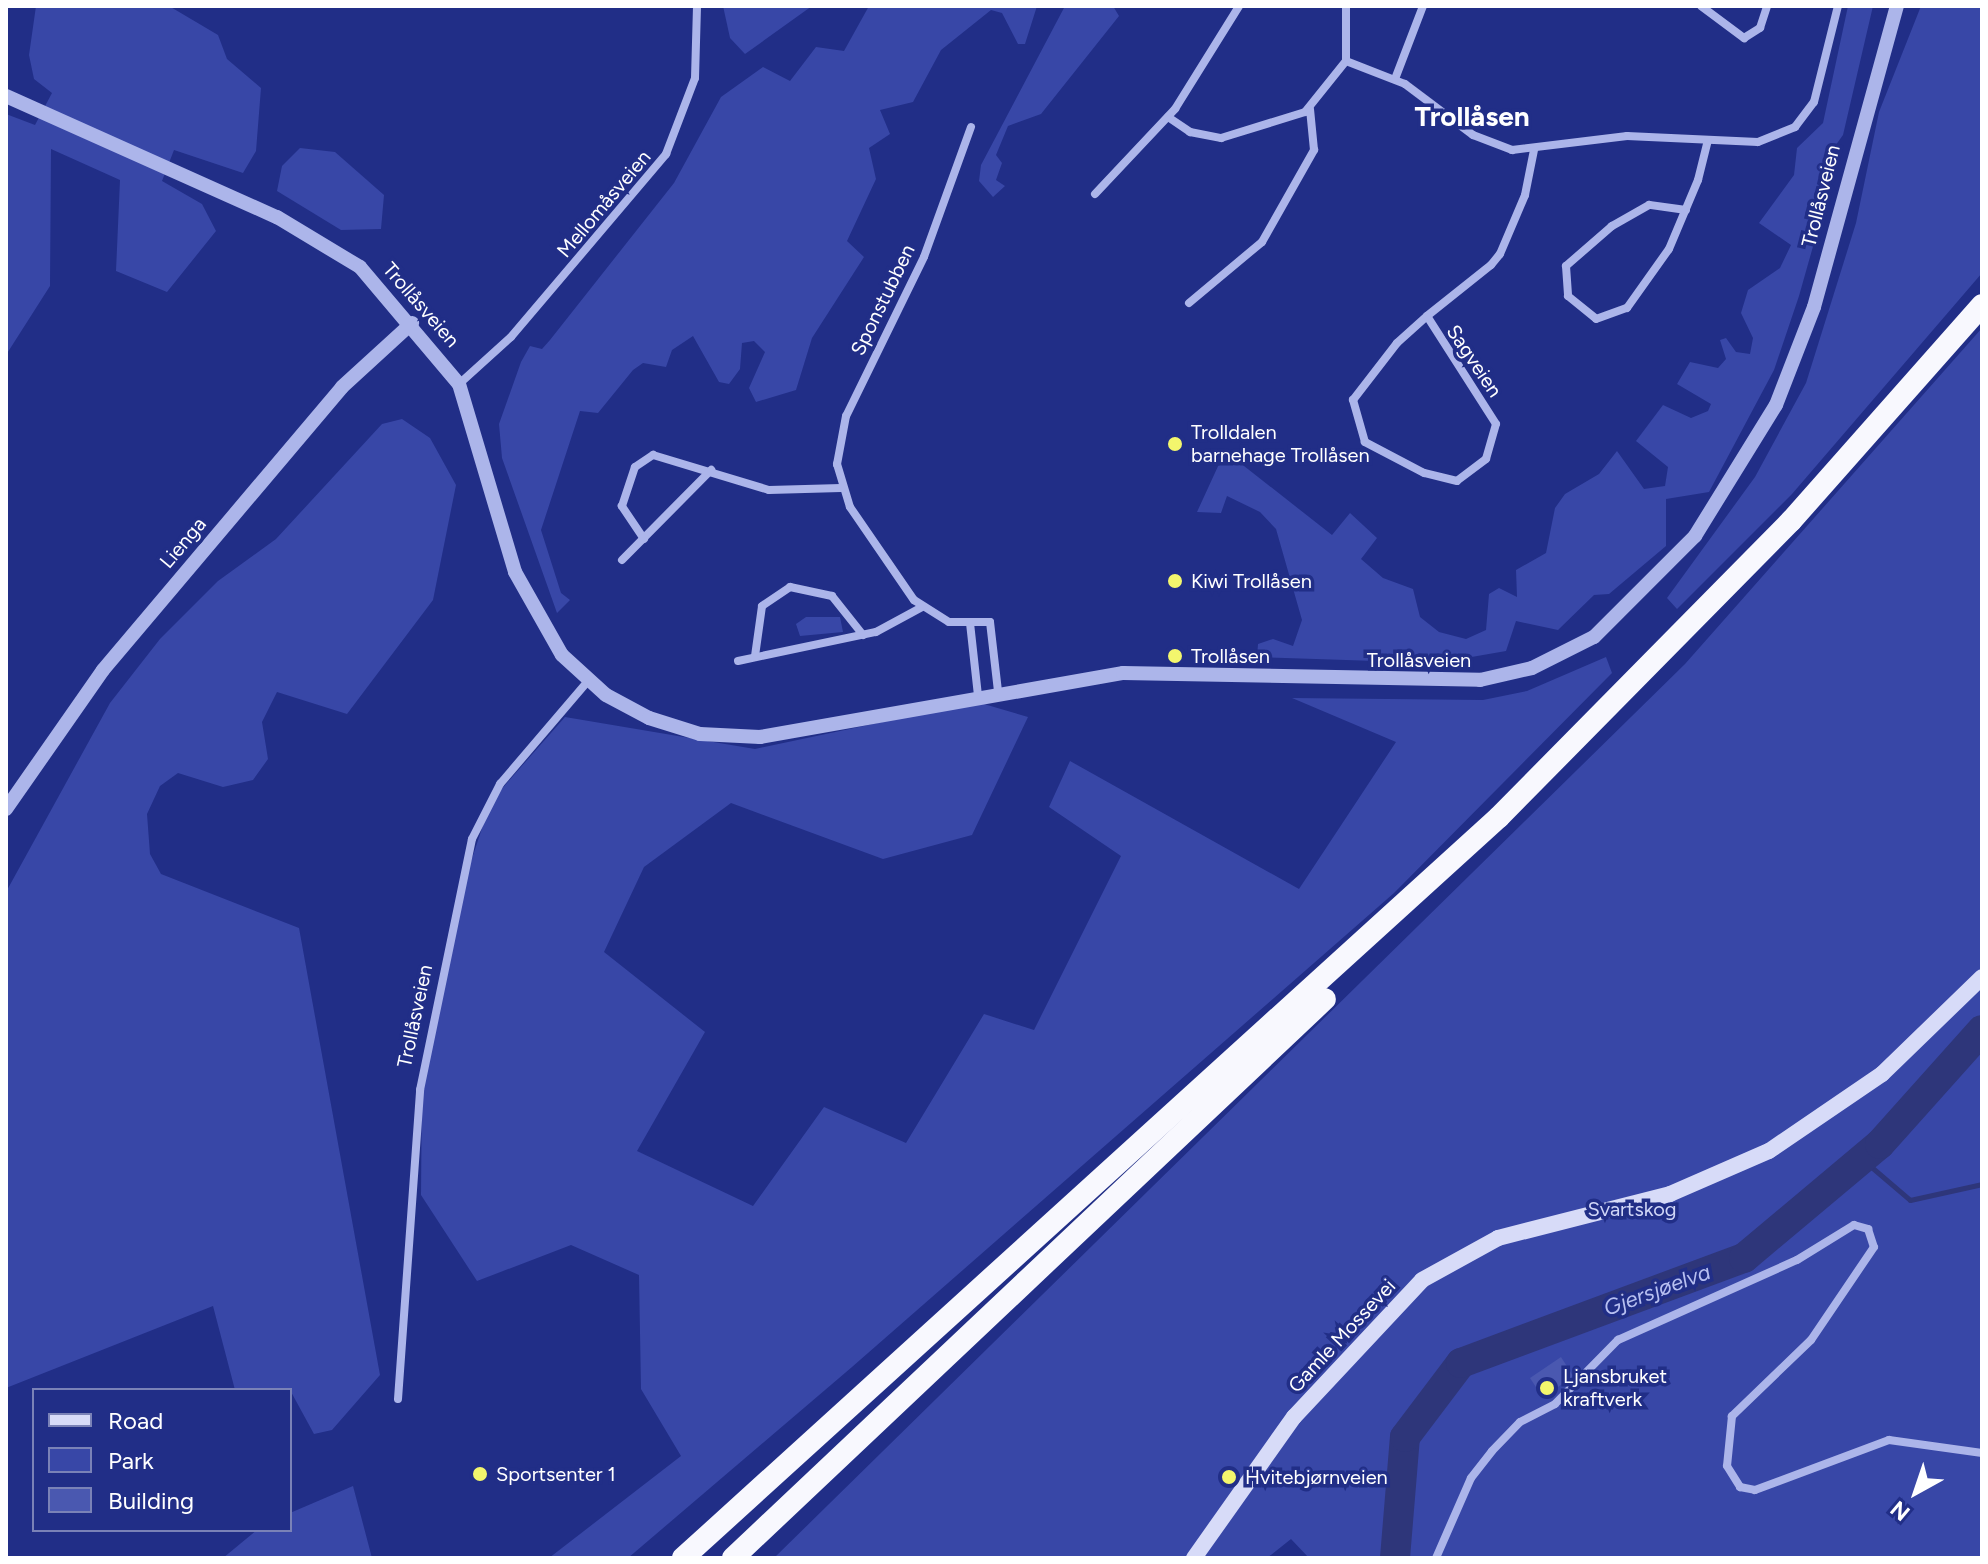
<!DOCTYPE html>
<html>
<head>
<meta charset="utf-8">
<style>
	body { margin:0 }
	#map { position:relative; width:1988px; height:1564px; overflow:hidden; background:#212e87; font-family:Figtree,sans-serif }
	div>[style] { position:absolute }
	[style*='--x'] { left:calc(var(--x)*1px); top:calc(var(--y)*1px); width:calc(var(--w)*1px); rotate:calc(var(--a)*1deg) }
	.green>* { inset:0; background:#3847a7 }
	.stream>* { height:5px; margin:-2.5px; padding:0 2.5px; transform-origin:2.5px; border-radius:2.5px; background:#2e367a }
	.river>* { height:30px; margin:-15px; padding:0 15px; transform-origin:15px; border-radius:15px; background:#2e367a }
	.building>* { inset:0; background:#4a58b0 }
	.minor>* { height:8px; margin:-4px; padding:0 4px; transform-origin:4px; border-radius:4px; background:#acb5ea }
	.tertiary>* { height:14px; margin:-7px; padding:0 7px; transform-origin:7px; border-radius:7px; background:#acb5ea }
	.secondary>* { height:16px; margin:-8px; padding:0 8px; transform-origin:8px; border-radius:8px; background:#d7dbf8 }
	.trunk>* { height:22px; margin:-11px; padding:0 11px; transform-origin:11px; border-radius:11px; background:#f8f8fe }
	.dots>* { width:22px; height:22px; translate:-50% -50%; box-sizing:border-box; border:4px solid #212e87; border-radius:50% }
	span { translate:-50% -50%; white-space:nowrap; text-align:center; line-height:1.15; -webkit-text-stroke:7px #212e87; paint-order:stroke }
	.street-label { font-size:20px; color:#fff }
	.poi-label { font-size:20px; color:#fff }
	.left { translate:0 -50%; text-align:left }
	.park-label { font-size:20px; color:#d0d6f7 }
	.water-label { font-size:22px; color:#b8c0f1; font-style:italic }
	.district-label { font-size:28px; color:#fff; font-weight:700 }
	.frame { position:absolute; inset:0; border:8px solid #fff; pointer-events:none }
	.legend { position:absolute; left:32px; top:1388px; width:260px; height:144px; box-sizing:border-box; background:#212e87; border:2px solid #7a82b7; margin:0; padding:10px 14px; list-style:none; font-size:24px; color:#fff }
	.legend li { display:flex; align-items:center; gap:16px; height:40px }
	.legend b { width:40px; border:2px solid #7a82b7 }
	.north { position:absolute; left:1876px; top:1452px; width:80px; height:80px; -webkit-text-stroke:6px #212e87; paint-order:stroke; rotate:220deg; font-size:22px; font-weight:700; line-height:32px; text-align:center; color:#fff }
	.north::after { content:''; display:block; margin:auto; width:28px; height:36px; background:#fff; clip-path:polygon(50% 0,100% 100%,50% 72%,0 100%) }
</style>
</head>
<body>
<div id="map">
	<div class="green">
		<div style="clip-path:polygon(36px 6px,169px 6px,218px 35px,227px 59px,261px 88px,256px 151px,243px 173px,174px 150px,162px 181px,202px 204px,216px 231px,167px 292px,116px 271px,120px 180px,51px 149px,50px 286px,6px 355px,6px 114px,35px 125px,52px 93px,34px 79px,29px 55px)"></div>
		<div style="clip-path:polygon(723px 6px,812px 6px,745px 54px,730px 38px)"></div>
		<div style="clip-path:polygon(869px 6px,1037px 6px,1025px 44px,1018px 44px,1002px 13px,991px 10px,941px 50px,913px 102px,880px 110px,890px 134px,869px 148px,876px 179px,847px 241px,864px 257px,812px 338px,796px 390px,756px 402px,749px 388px,765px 352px,754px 341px,742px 343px,740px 369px,729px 384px,719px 382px,693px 336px,672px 350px,666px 367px,643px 363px,633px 370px,598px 413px,580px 411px,541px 530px,561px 593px,570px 600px,557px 613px,502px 458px,499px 424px,521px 362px,530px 346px,542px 349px,550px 340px,674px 183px,721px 97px,763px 67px,790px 81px,816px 47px,844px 51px)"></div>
		<div style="clip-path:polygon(1065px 6px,1113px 6px,1119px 16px,1041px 114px,1008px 126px,996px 155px,1002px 163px,996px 180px,1005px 186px,993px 197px,979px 181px,981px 165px)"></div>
		<div style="clip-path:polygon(1848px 6px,1873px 6px,1843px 135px,1820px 167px,1825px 204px,1799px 296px,1774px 370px,1709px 492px,1666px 499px,1666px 546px,1609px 594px,1594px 595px,1558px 630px,1516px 621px,1506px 651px,1437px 663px,1257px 657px,1258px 644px,1273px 639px,1293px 646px,1302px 620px,1276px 529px,1260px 512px,1227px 496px,1221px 513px,1197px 512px,1225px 451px,1332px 535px,1350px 513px,1377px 538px,1361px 559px,1383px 578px,1413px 589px,1420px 617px,1439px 632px,1466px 639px,1486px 630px,1489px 594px,1499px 588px,1517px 597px,1516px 570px,1546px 553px,1555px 508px,1565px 494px,1599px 474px,1617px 451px,1644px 489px,1665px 486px,1668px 467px,1636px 441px,1663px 405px,1691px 418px,1708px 411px,1711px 404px,1677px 384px,1690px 362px,1718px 368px,1726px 359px,1720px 340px,1726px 338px,1736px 352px,1750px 354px,1753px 338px,1741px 313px,1748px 290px,1780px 268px,1791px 245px,1759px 223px,1794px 175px,1797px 148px,1823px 123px)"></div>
		<div style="clip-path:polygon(1921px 6px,1982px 6px,1982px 273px,1792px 494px,1677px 609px,1667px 598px,1755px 477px,1806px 383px,1856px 223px,1879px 112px)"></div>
		<div style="clip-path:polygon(300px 148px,335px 152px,384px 195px,381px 229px,341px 230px,277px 191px,282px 166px)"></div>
		<div style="clip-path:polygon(1982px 328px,1982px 1558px,1309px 1558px,1291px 1539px,1267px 1558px,774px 1558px,1685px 664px)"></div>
		<div style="clip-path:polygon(402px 419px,430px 438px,456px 485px,433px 600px,347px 714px,277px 692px,262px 722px,268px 759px,253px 780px,223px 787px,178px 773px,160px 786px,147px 814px,150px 854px,161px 874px,299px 928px,380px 1375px,332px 1430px,314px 1434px,290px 1390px,235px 1390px,213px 1306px,6px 1388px,6px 892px,110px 703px,160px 639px,218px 581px,276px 539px,382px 424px)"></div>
		<div style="clip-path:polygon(806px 617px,840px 617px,843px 632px,800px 636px,796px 624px)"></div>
		<div style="clip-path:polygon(1606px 657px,1612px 673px,1394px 893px,852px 1367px,628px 1558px,549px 1558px,681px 1456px,641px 1389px,639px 1275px,571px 1245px,477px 1281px,421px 1195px,422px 1072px,451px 922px,491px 801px,565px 717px,755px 749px,977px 702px,1028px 717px,972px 835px,883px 859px,731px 803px,644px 867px,604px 952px,705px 1032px,637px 1151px,753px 1206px,824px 1107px,906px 1143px,984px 1014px,1034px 1030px,1121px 856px,1049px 807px,1070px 761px,1299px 889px,1396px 742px,1292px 698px,1483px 700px,1527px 691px)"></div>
		<div style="clip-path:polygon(353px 1486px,372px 1558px,223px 1558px,257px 1530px,290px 1530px,290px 1513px)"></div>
	</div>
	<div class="stream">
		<div style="--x:1862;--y:1159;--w:63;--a:40.5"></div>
		<div style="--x:1910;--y:1200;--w:74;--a:-12.5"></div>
	</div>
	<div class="river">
		<div style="--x:1395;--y:1558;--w:121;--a:-85.3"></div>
		<div style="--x:1405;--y:1437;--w:93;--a:-52.9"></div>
		<div style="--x:1461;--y:1363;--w:302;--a:-20.4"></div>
		<div style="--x:1744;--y:1258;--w:177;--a:-40"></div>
		<div style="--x:1880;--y:1144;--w:153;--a:-48.2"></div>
	</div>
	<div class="building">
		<div style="clip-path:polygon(1561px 1357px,1573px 1376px,1543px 1398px,1530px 1378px)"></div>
	</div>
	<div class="minor">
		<div style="--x:1701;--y:6;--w:54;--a:36.7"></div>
		<div style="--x:1744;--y:38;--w:19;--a:-32"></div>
		<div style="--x:1760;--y:28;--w:23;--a:-72"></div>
		<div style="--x:1346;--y:61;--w:63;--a:21.3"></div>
		<div style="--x:1405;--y:84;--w:85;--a:36.9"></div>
		<div style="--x:1473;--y:135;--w:42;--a:21"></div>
		<div style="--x:1512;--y:150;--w:116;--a:-6.9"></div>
		<div style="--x:1627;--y:136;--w:131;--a:2.6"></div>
		<div style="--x:1758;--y:142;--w:40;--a:-22"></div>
		<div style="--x:1795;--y:127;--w:31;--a:-53"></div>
		<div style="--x:1814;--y:102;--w:99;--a:-76"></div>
		<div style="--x:1395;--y:79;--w:78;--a:-69"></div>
		<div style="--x:1168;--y:117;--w:27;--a:34"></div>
		<div style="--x:1190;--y:132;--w:32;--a:11"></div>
		<div style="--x:1221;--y:138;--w:88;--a:-17.2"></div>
		<div style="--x:1305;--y:112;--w:65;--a:-51.2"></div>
		<div style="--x:1346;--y:61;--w:55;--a:-90"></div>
		<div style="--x:971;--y:127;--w:138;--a:109.9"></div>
		<div style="--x:924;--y:257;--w:177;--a:116.1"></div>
		<div style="--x:846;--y:416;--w:49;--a:100.6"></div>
		<div style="--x:837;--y:464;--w:45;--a:73.2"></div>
		<div style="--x:850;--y:507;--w:113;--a:55.5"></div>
		<div style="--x:914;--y:600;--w:41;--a:32.2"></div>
		<div style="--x:949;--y:622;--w:41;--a:0"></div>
		<div style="--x:990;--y:622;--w:69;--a:83.4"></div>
		<div style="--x:1095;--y:194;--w:117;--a:-46.7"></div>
		<div style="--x:1175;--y:109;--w:121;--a:-58.1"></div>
		<div style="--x:1686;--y:210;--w:37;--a:-172"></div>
		<div style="--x:1649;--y:205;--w:43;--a:150.4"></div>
		<div style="--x:1612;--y:226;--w:61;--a:139"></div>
		<div style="--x:1566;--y:266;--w:30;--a:86"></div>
		<div style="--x:1568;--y:296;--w:36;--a:39"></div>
		<div style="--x:1596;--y:319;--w:33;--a:-20"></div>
		<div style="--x:1627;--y:308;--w:72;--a:-54.6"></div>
		<div style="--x:1669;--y:249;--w:75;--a:-67.2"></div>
		<div style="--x:1698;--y:180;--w:41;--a:-76"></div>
		<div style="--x:1189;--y:303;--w:95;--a:-39.9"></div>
		<div style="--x:1262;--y:242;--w:106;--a:-60.5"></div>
		<div style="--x:1314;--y:150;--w:41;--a:-95.6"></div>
		<div style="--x:1427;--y:316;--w:128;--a:57.4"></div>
		<div style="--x:1496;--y:424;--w:36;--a:106"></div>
		<div style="--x:1486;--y:459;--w:36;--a:143"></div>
		<div style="--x:1457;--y:481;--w:34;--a:-166"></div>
		<div style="--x:1424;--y:473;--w:67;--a:-152.3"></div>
		<div style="--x:1365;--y:442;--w:44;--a:-105.9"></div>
		<div style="--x:1353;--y:400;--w:72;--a:-52.3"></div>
		<div style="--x:1397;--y:343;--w:40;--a:-42"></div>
		<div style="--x:1427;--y:316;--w:82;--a:-38.6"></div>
		<div style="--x:1491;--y:265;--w:14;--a:-51"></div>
		<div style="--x:1500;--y:254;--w:64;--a:-67"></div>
		<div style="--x:1525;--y:195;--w:46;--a:-78.7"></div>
		<div style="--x:459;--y:384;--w:70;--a:-42.1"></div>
		<div style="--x:511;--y:337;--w:240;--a:-49.7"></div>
		<div style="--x:666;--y:154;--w:81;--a:-69.1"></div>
		<div style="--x:695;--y:78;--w:72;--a:-88.4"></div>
		<div style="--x:644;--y:539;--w:40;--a:-124"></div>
		<div style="--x:622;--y:506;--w:41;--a:-71.6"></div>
		<div style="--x:635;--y:467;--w:22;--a:-34"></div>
		<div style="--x:653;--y:455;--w:121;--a:16.8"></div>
		<div style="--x:769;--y:490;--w:72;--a:-1.6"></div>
		<div style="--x:622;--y:560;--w:127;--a:-45.3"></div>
		<div style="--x:970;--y:623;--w:72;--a:83.7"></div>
		<div style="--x:755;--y:656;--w:50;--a:-82"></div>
		<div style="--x:762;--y:606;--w:34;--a:-34"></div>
		<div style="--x:790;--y:587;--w:43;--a:12.1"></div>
		<div style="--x:832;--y:596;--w:50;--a:51.5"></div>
		<div style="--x:738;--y:661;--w:141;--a:-11.9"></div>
		<div style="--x:876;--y:632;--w:52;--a:-28.5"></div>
		<div style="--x:398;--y:1399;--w:310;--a:-85.9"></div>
		<div style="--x:420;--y:1090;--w:256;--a:-78.3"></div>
		<div style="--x:472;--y:839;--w:62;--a:-63"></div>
		<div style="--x:500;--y:784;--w:135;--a:-49.5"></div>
		<div style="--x:1436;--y:1558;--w:87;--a:-66.4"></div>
		<div style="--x:1471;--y:1478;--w:34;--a:-52"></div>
		<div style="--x:1492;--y:1451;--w:40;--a:-46"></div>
		<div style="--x:1520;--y:1422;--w:39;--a:-27"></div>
		<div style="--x:1555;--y:1404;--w:90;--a:-45.5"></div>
		<div style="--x:1618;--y:1340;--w:196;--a:-24.1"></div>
		<div style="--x:1797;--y:1260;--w:67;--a:-31.6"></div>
		<div style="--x:1854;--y:1225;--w:15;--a:16"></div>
		<div style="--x:1868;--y:1229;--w:19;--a:72"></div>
		<div style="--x:1874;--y:1247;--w:112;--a:124.1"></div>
		<div style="--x:1811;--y:1340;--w:110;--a:136.1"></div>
		<div style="--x:1732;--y:1416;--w:50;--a:95.7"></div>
		<div style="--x:1727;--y:1466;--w:25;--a:58"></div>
		<div style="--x:1740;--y:1487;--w:15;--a:11"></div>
		<div style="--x:1755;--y:1490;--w:143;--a:-20.5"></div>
		<div style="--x:1889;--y:1440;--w:94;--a:8"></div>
	</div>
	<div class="tertiary">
		<div style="--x:6;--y:96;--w:297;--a:24.1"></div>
		<div style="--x:277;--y:217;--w:97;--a:31.1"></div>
		<div style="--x:360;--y:267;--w:153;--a:49.8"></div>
		<div style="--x:459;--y:384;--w:196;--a:73.4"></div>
		<div style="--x:515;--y:572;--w:95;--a:60.5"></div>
		<div style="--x:562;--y:655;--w:59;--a:42.3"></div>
		<div style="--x:606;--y:695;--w:49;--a:28.1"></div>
		<div style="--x:649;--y:718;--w:53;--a:17.4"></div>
		<div style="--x:700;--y:734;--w:60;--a:2.9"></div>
		<div style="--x:760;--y:737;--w:369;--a:-10"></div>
		<div style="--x:1123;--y:673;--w:357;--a:1.1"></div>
		<div style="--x:1480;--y:680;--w:53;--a:-13"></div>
		<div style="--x:1532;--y:668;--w:69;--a:-26.6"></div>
		<div style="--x:1594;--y:637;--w:143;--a:-45"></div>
		<div style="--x:1695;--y:536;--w:154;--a:-58.3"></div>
		<div style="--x:1776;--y:405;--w:105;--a:-68.8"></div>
		<div style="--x:1814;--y:307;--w:312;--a:-74.6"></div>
		<div style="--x:6;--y:809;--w:169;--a:-55.1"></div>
		<div style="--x:103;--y:670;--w:370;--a:-49.8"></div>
		<div style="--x:342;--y:387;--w:95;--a:-42.4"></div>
	</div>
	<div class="secondary">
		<div style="--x:1194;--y:1558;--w:173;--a:-54.7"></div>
		<div style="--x:1294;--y:1417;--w:187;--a:-46.9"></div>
		<div style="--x:1422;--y:1280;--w:87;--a:-28.9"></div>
		<div style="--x:1498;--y:1238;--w:178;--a:-14.3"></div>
		<div style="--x:1670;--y:1194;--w:108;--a:-23.5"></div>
		<div style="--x:1769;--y:1151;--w:137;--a:-34.3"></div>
		<div style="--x:1882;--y:1074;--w:139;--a:-44.1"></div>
	</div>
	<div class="trunk">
		<div style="--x:683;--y:1558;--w:1102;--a:-42.24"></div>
		<div style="--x:1499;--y:817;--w:416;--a:-45.4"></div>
		<div style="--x:1791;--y:521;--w:288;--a:-48.5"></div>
		<div style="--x:733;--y:1558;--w:814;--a:-43.36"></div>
	</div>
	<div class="dots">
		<div style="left:1175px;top:444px;background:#f3f66d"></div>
		<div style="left:1175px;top:581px;background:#f3f66d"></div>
		<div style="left:1175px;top:656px;background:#f3f66d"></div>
		<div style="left:1547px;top:1388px;background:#f3f66d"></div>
		<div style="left:480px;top:1474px;background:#f3f66d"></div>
		<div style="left:1229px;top:1477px;background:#f3f66d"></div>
	</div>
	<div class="street-label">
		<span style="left:1821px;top:196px;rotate:-76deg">Trollåsveien</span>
		<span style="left:604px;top:204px;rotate:-50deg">Mellomåsveien</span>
		<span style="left:883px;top:300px;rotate:-64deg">Sponstubben</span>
		<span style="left:421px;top:305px;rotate:49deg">Trollåsveien</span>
		<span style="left:1474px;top:361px;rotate:56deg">Sagveien</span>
		<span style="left:183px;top:543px;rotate:-50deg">Lienga</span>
		<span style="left:1419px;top:660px">Trollåsveien</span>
		<span style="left:415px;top:1016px;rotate:-78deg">Trollåsveien</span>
		<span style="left:1342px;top:1336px;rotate:-47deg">Gamle Mossevei</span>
	</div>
	<div class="poi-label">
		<span class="left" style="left:1191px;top:444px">Trolldalen<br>barnehage Trollåsen</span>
		<span class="left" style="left:1191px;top:581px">Kiwi Trollåsen</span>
		<span class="left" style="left:1191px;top:656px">Trollåsen</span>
		<span class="left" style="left:1563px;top:1388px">Ljansbruket<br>kraftverk</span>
		<span class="left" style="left:496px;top:1474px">Sportsenter 1</span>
		<span class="left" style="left:1245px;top:1477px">Hvitebjørnveien</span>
	</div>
	<div class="park-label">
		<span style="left:1632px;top:1209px">Svartskog</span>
	</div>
	<div class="water-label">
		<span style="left:1657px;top:1290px;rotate:-20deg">Gjersjøelva</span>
	</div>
	<div class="district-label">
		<span style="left:1472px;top:116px">Trollåsen</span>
	</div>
	<div class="frame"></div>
	<ul class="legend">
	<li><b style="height:10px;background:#d7dbf8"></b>Road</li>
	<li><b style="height:22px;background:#3847a7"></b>Park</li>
	<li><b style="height:22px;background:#4a58b0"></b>Building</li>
	</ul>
	<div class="north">N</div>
</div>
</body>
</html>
